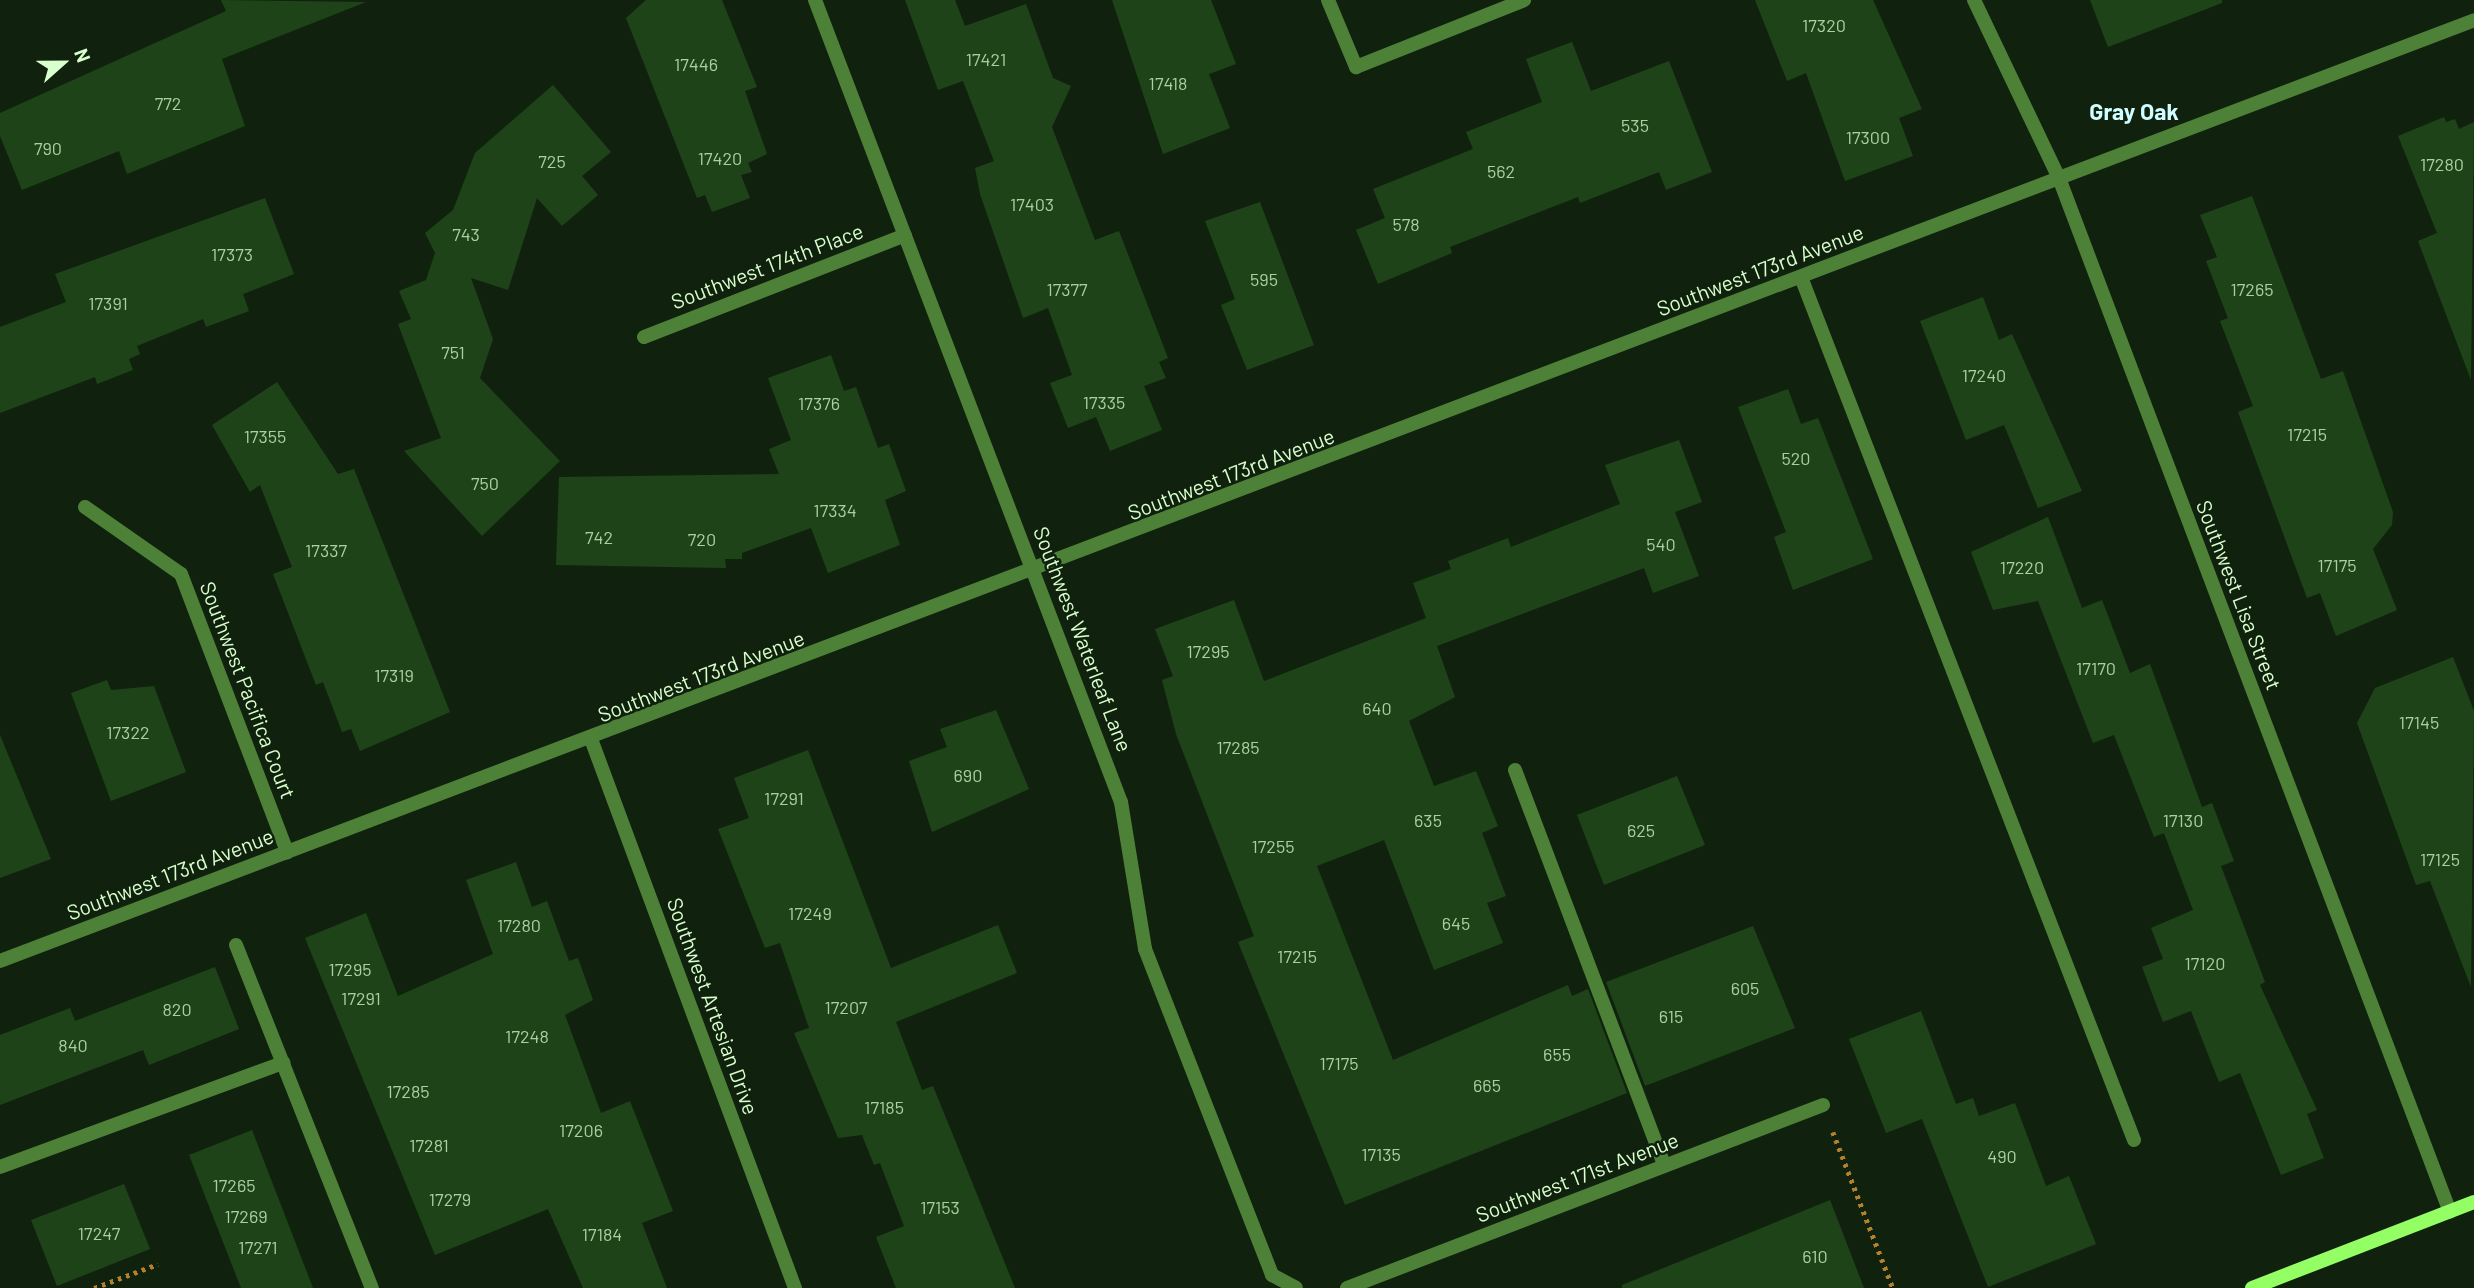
<!DOCTYPE html>
<html>
<head>
<meta charset="utf-8">
<style>
	body { margin:0 }
	#map { position:relative; width:2474px; height:1288px; overflow:hidden; background:#10220d; font-family:Barlow,sans-serif }
	div>[style] { position:absolute }
	[style*='--x'] { left:calc(var(--x)*1px); top:calc(var(--y)*1px); width:calc(var(--w)*1px); rotate:calc(var(--a)*1deg) }
	.building>* { inset:0; background:#1e4319 }
	.path>* { height:4.5px; margin-top:-2.25px; transform-origin:0; background:repeating-linear-gradient(90deg,#b4802e 0 3.5px,transparent 0 8.5px) }
	.service>* { height:14px; margin:-7px; padding:0 7px; transform-origin:7px; border-radius:7px; background:#4d8138 }
	.minor>* { height:14px; margin:-7px; padding:0 7px; transform-origin:7px; border-radius:7px; background:#4d8138 }
	.tertiary>* { height:14px; margin:-7px; padding:0 7px; transform-origin:7px; border-radius:7px; background:#4d8138 }
	.secondary>* { height:14px; margin:-7px; padding:0 7px; transform-origin:7px; border-radius:7px; background:#93ff65 }
	span { translate:-50% -50%; white-space:nowrap; text-align:center; line-height:1.15; -webkit-text-stroke:5px #10220d; paint-order:stroke }
	.number-label { font-size:18px; color:#aad0a1 }
	.number-label span { -webkit-text-stroke-width:0 }
	.street-label { font-size:21px; color:#d9ffce }
	.neighbourhood-label { font-size:23px; color:#d0fdff; font-weight:700 }
	.north { position:absolute; left:28px; top:28px; width:70px; height:70px; -webkit-text-stroke:5px #10220d; paint-order:stroke; rotate:69deg; font-size:19px; font-weight:700; line-height:28px; text-align:center; color:#d9ffce }
	.north::after { content:''; display:block; margin:auto; width:24px; height:32px; background:#d9ffce; clip-path:polygon(50% 0,100% 100%,50% 72%,0 100%) }
</style>
</head>
<body>
<div id="map">
	<div class="building">
		<div style="clip-path:polygon(221px 0,366px 2px,222px 59px,245px 126px,127px 174px,119px 151px,22px 190px,0 136px,0 113px,226px 11px)"></div>
		<div style="clip-path:polygon(646px 0,722px 0,757px 87px,745px 91px,767px 154px,748px 163px,752px 172px,741px 175px,750px 198px,712px 212px,705px 195px,697px 198px,626px 18px)"></div>
		<div style="clip-path:polygon(905px 0,955px 0,965px 26px,1026px 4px,1053px 78px,1071px 86px,1052px 127px,1095px 240px,1119px 231px,1168px 358px,1159px 362px,1166px 378px,1144px 386px,1162px 430px,1110px 451px,1096px 417px,1068px 428px,1050px 383px,1072px 375px,1048px 308px,1023px 318px,980px 194px,975px 168px,994px 161px,963px 81px,938px 90px)"></div>
		<div style="clip-path:polygon(1112px 0,1211px 0,1236px 64px,1209px 74px,1230px 128px,1163px 154px)"></div>
		<div style="clip-path:polygon(1755px 0,1873px 0,1922px 109px,1899px 118px,1913px 156px,1845px 181px,1806px 73px,1787px 81px)"></div>
		<div style="clip-path:polygon(2090px 0,2222px 0,2222px 3px,2108px 47px)"></div>
		<div style="clip-path:polygon(1572px 42px,1591px 91px,1669px 61px,1712px 172px,1666px 190px,1659px 172px,1580px 203px,1578px 197px,1450px 247px,1452px 253px,1378px 284px,1356px 230px,1385px 218px,1373px 189px,1473px 149px,1466px 132px,1542px 102px,1526px 59px)"></div>
		<div style="clip-path:polygon(553px 85px,611px 152px,582px 176px,598px 195px,562px 226px,537px 198px,508px 290px,471px 278px,493px 339px,480px 378px,560px 461px,482px 536px,404px 451px,441px 438px,398px 324px,411px 319px,399px 291px,426px 280px,435px 253px,425px 233px,453px 210px,475px 153px)"></div>
		<div style="clip-path:polygon(2444px 117px,2446px 122px,2455px 119px,2459px 129px,2474px 122px,2471px 380px,2418px 241px,2437px 233px,2398px 136px)"></div>
		<div style="clip-path:polygon(2252px 196px,2321px 379px,2343px 371px,2393px 512px,2392px 525px,2373px 549px,2397px 610px,2336px 636px,2320px 593px,2307px 598px,2238px 412px,2253px 406px,2220px 321px,2228px 318px,2206px 261px,2217px 257px,2200px 215px)"></div>
		<div style="clip-path:polygon(265px 198px,294px 274px,243px 294px,249px 311px,206px 327px,203px 319px,137px 346px,140px 354px,129px 359px,133px 370px,97px 384px,95px 377px,0 413px,0 327px,66px 302px,55px 274px)"></div>
		<div style="clip-path:polygon(1260px 202px,1314px 345px,1247px 370px,1221px 305px,1235px 299px,1205px 221px)"></div>
		<div style="clip-path:polygon(1983px 297px,1999px 340px,2012px 334px,2082px 491px,2038px 508px,2004px 425px,1966px 440px,1920px 321px)"></div>
		<div style="clip-path:polygon(831px 355px,844px 391px,856px 387px,878px 448px,889px 444px,906px 491px,885px 500px,900px 545px,828px 573px,811px 528px,742px 553px,742px 559px,725px 559px,726px 568px,556px 565px,559px 477px,779px 474px,769px 449px,791px 440px,768px 378px)"></div>
		<div style="clip-path:polygon(277px 382px,338px 474px,354px 469px,450px 712px,360px 751px,351px 729px,342px 732px,323px 682px,316px 685px,273px 574px,292px 567px,260px 485px,250px 492px,212px 425px)"></div>
		<div style="clip-path:polygon(1788px 389px,1801px 424px,1818px 418px,1873px 559px,1793px 590px,1774px 537px,1786px 532px,1738px 407px)"></div>
		<div style="clip-path:polygon(1679px 440px,1702px 502px,1675px 512px,1699px 576px,1653px 593px,1644px 568px,1437px 646px,1455px 697px,1409px 721px,1434px 786px,1476px 771px,1498px 826px,1482px 833px,1506px 896px,1487px 903px,1503px 943px,1434px 970px,1384px 840px,1317px 866px,1393px 1060px,1568px 985px,1572px 996px,1588px 989px,1627px 1093px,1345px 1205px,1238px 942px,1254px 936px,1176px 734px,1162px 680px,1173px 676px,1155px 629px,1234px 600px,1264px 681px,1426px 618px,1413px 583px,1451px 569px,1448px 561px,1508px 538px,1511px 547px,1620px 504px,1605px 465px)"></div>
		<div style="clip-path:polygon(2048px 517px,2082px 608px,2102px 600px,2130px 673px,2150px 664px,2202px 807px,2212px 803px,2234px 861px,2221px 866px,2265px 982px,2260px 985px,2317px 1110px,2307px 1114px,2324px 1158px,2281px 1175px,2240px 1073px,2219px 1082px,2191px 1011px,2163px 1022px,2142px 967px,2163px 959px,2151px 928px,2193px 910px,2164px 833px,2154px 837px,2114px 735px,2093px 743px,2038px 601px,1993px 610px,1971px 552px)"></div>
		<div style="clip-path:polygon(2453px 657px,2474px 711px,2471px 987px,2430px 881px,2416px 885px,2357px 723px,2375px 688px)"></div>
		<div style="clip-path:polygon(107px 680px,111px 690px,154px 686px,186px 772px,111px 801px,71px 693px)"></div>
		<div style="clip-path:polygon(996px 710px,1029px 789px,932px 832px,909px 761px,947px 747px,940px 729px)"></div>
		<div style="clip-path:polygon(0 735px,51px 859px,0 878px)"></div>
		<div style="clip-path:polygon(808px 750px,891px 968px,998px 925px,1017px 973px,896px 1022px,922px 1090px,933px 1086px,1015px 1288px,896px 1288px,876px 1237px,904px 1226px,880px 1163px,874px 1165px,862px 1135px,838px 1138px,794px 1033px,809px 1028px,780px 943px,765px 948px,718px 829px,749px 818px,734px 778px)"></div>
		<div style="clip-path:polygon(1677px 776px,1705px 845px,1604px 885px,1577px 815px)"></div>
		<div style="clip-path:polygon(516px 862px,532px 907px,547px 901px,569px 961px,578px 958px,593px 1000px,565px 1015px,601px 1113px,630px 1101px,673px 1211px,642px 1223px,667px 1288px,583px 1288px,548px 1209px,435px 1255px,305px 938px,366px 913px,398px 996px,493px 954px,466px 880px)"></div>
		<div style="clip-path:polygon(1753px 926px,1795px 1028px,1645px 1086px,1606px 982px)"></div>
		<div style="clip-path:polygon(215px 967px,239px 1029px,149px 1065px,143px 1050px,0 1105px,0 1035px,70px 1008px,75px 1021px)"></div>
		<div style="clip-path:polygon(1921px 1011px,1956px 1104px,1973px 1098px,1979px 1116px,2015px 1103px,2046px 1186px,2069px 1176px,2096px 1244px,1988px 1287px,1922px 1119px,1886px 1133px,1849px 1039px)"></div>
		<div style="clip-path:polygon(252px 1130px,313px 1288px,241px 1288px,189px 1155px)"></div>
		<div style="clip-path:polygon(124px 1184px,150px 1249px,57px 1286px,31px 1220px)"></div>
		<div style="clip-path:polygon(1830px 1200px,1864px 1288px,1622px 1288px,1622px 1285px)"></div>
	</div>
	<div class="path">
		<div style="--x:1833;--y:1132;--w:167;--a:69"></div>
		<div style="--x:94;--y:1288;--w:68;--a:-20.6"></div>
	</div>
	<div class="service">
		<div style="--x:1801;--y:277;--w:925;--a:68.9"></div>
		<div style="--x:1515;--y:770;--w:423;--a:69.3"></div>
		<div style="--x:236;--y:945;--w:369;--a:68.4"></div>
		<div style="--x:0;--y:1167;--w:302;--a:-20.2"></div>
	</div>
	<div class="minor">
		<div style="--x:815;--y:0;--w:858;--a:69.12"></div>
		<div style="--x:1121;--y:802;--w:149;--a:80.7"></div>
		<div style="--x:1145;--y:949;--w:350;--a:68.7"></div>
		<div style="--x:1272;--y:1275;--w:27;--a:28"></div>
		<div style="--x:1328;--y:0;--w:73;--a:67.3"></div>
		<div style="--x:1356;--y:67;--w:181;--a:-21.7"></div>
		<div style="--x:1974;--y:0;--w:197;--a:64.5"></div>
		<div style="--x:2059;--y:178;--w:1105;--a:69.29"></div>
		<div style="--x:644;--y:337;--w:280;--a:-21.3"></div>
		<div style="--x:85;--y:507;--w:117;--a:34.9"></div>
		<div style="--x:181;--y:574;--w:298;--a:69.1"></div>
		<div style="--x:591;--y:739;--w:586;--a:69.62"></div>
		<div style="--x:1347;--y:1288;--w:510;--a:-21.03"></div>
	</div>
	<div class="tertiary">
		<div style="--x:0;--y:961;--w:2647;--a:-20.82"></div>
	</div>
	<div class="secondary">
		<div style="--x:2252;--y:1288;--w:238;--a:-21.2"></div>
	</div>
	<div class="number-label">
		<span style="left:1824px;top:25px">17320</span>
		<span style="left:986px;top:59px">17421</span>
		<span style="left:696px;top:64px">17446</span>
		<span style="left:1168px;top:83px">17418</span>
		<span style="left:168px;top:103px">772</span>
		<span style="left:1635px;top:125px">535</span>
		<span style="left:1868px;top:137px">17300</span>
		<span style="left:48px;top:148px">790</span>
		<span style="left:720px;top:158px">17420</span>
		<span style="left:552px;top:161px">725</span>
		<span style="left:2442px;top:164px">17280</span>
		<span style="left:1501px;top:171px">562</span>
		<span style="left:1032px;top:204px">17403</span>
		<span style="left:1406px;top:224px">578</span>
		<span style="left:466px;top:234px">743</span>
		<span style="left:232px;top:254px">17373</span>
		<span style="left:1264px;top:279px">595</span>
		<span style="left:1067px;top:289px">17377</span>
		<span style="left:2252px;top:289px">17265</span>
		<span style="left:108px;top:303px">17391</span>
		<span style="left:453px;top:352px">751</span>
		<span style="left:1984px;top:375px">17240</span>
		<span style="left:1104px;top:402px">17335</span>
		<span style="left:819px;top:403px">17376</span>
		<span style="left:2307px;top:434px">17215</span>
		<span style="left:265px;top:436px">17355</span>
		<span style="left:1796px;top:458px">520</span>
		<span style="left:485px;top:483px">750</span>
		<span style="left:835px;top:510px">17334</span>
		<span style="left:599px;top:537px">742</span>
		<span style="left:702px;top:539px">720</span>
		<span style="left:1661px;top:544px">540</span>
		<span style="left:326px;top:550px">17337</span>
		<span style="left:2337px;top:565px">17175</span>
		<span style="left:2022px;top:567px">17220</span>
		<span style="left:1208px;top:651px">17295</span>
		<span style="left:2096px;top:668px">17170</span>
		<span style="left:394px;top:675px">17319</span>
		<span style="left:1377px;top:708px">640</span>
		<span style="left:2419px;top:722px">17145</span>
		<span style="left:128px;top:732px">17322</span>
		<span style="left:1238px;top:747px">17285</span>
		<span style="left:968px;top:775px">690</span>
		<span style="left:784px;top:798px">17291</span>
		<span style="left:1428px;top:820px">635</span>
		<span style="left:2183px;top:820px">17130</span>
		<span style="left:1641px;top:830px">625</span>
		<span style="left:1273px;top:846px">17255</span>
		<span style="left:2440px;top:859px">17125</span>
		<span style="left:810px;top:913px">17249</span>
		<span style="left:1456px;top:923px">645</span>
		<span style="left:519px;top:925px">17280</span>
		<span style="left:1297px;top:956px">17215</span>
		<span style="left:2205px;top:963px">17120</span>
		<span style="left:350px;top:969px">17295</span>
		<span style="left:1745px;top:988px">605</span>
		<span style="left:361px;top:998px">17291</span>
		<span style="left:846px;top:1007px">17207</span>
		<span style="left:177px;top:1009px">820</span>
		<span style="left:1671px;top:1016px">615</span>
		<span style="left:527px;top:1036px">17248</span>
		<span style="left:73px;top:1045px">840</span>
		<span style="left:1557px;top:1054px">655</span>
		<span style="left:1339px;top:1063px">17175</span>
		<span style="left:1487px;top:1085px">665</span>
		<span style="left:408px;top:1091px">17285</span>
		<span style="left:884px;top:1107px">17185</span>
		<span style="left:581px;top:1130px">17206</span>
		<span style="left:429px;top:1145px">17281</span>
		<span style="left:1381px;top:1154px">17135</span>
		<span style="left:2002px;top:1156px">490</span>
		<span style="left:234px;top:1185px">17265</span>
		<span style="left:450px;top:1199px">17279</span>
		<span style="left:940px;top:1207px">17153</span>
		<span style="left:246px;top:1216px">17269</span>
		<span style="left:99px;top:1233px">17247</span>
		<span style="left:602px;top:1234px">17184</span>
		<span style="left:258px;top:1247px">17271</span>
		<span style="left:1815px;top:1256px">610</span>
	</div>
	<div class="street-label">
		<span style="left:767px;top:266px;rotate:-21deg">Southwest 174th Place</span>
		<span style="left:1760px;top:270px;rotate:-21deg">Southwest 173rd Avenue</span>
		<span style="left:1231px;top:474px;rotate:-21deg">Southwest 173rd Avenue</span>
		<span style="left:2239px;top:595px;rotate:69deg">Southwest Lisa Street</span>
		<span style="left:1083px;top:639px;rotate:69deg">Southwest Waterleaf Lane</span>
		<span style="left:701px;top:676px;rotate:-21deg">Southwest 173rd Avenue</span>
		<span style="left:248px;top:690px;rotate:69deg">Southwest Pacifica Court</span>
		<span style="left:170px;top:874px;rotate:-21deg">Southwest 173rd Avenue</span>
		<span style="left:713px;top:1006px;rotate:70deg">Southwest Artesian Drive</span>
		<span style="left:1577px;top:1177px;rotate:-21deg">Southwest 171st Avenue</span>
	</div>
	<div class="neighbourhood-label">
		<span style="left:2134px;top:111px">Gray Oak</span>
	</div>
	<div class="north">N</div>
</div>
</body>
</html>
